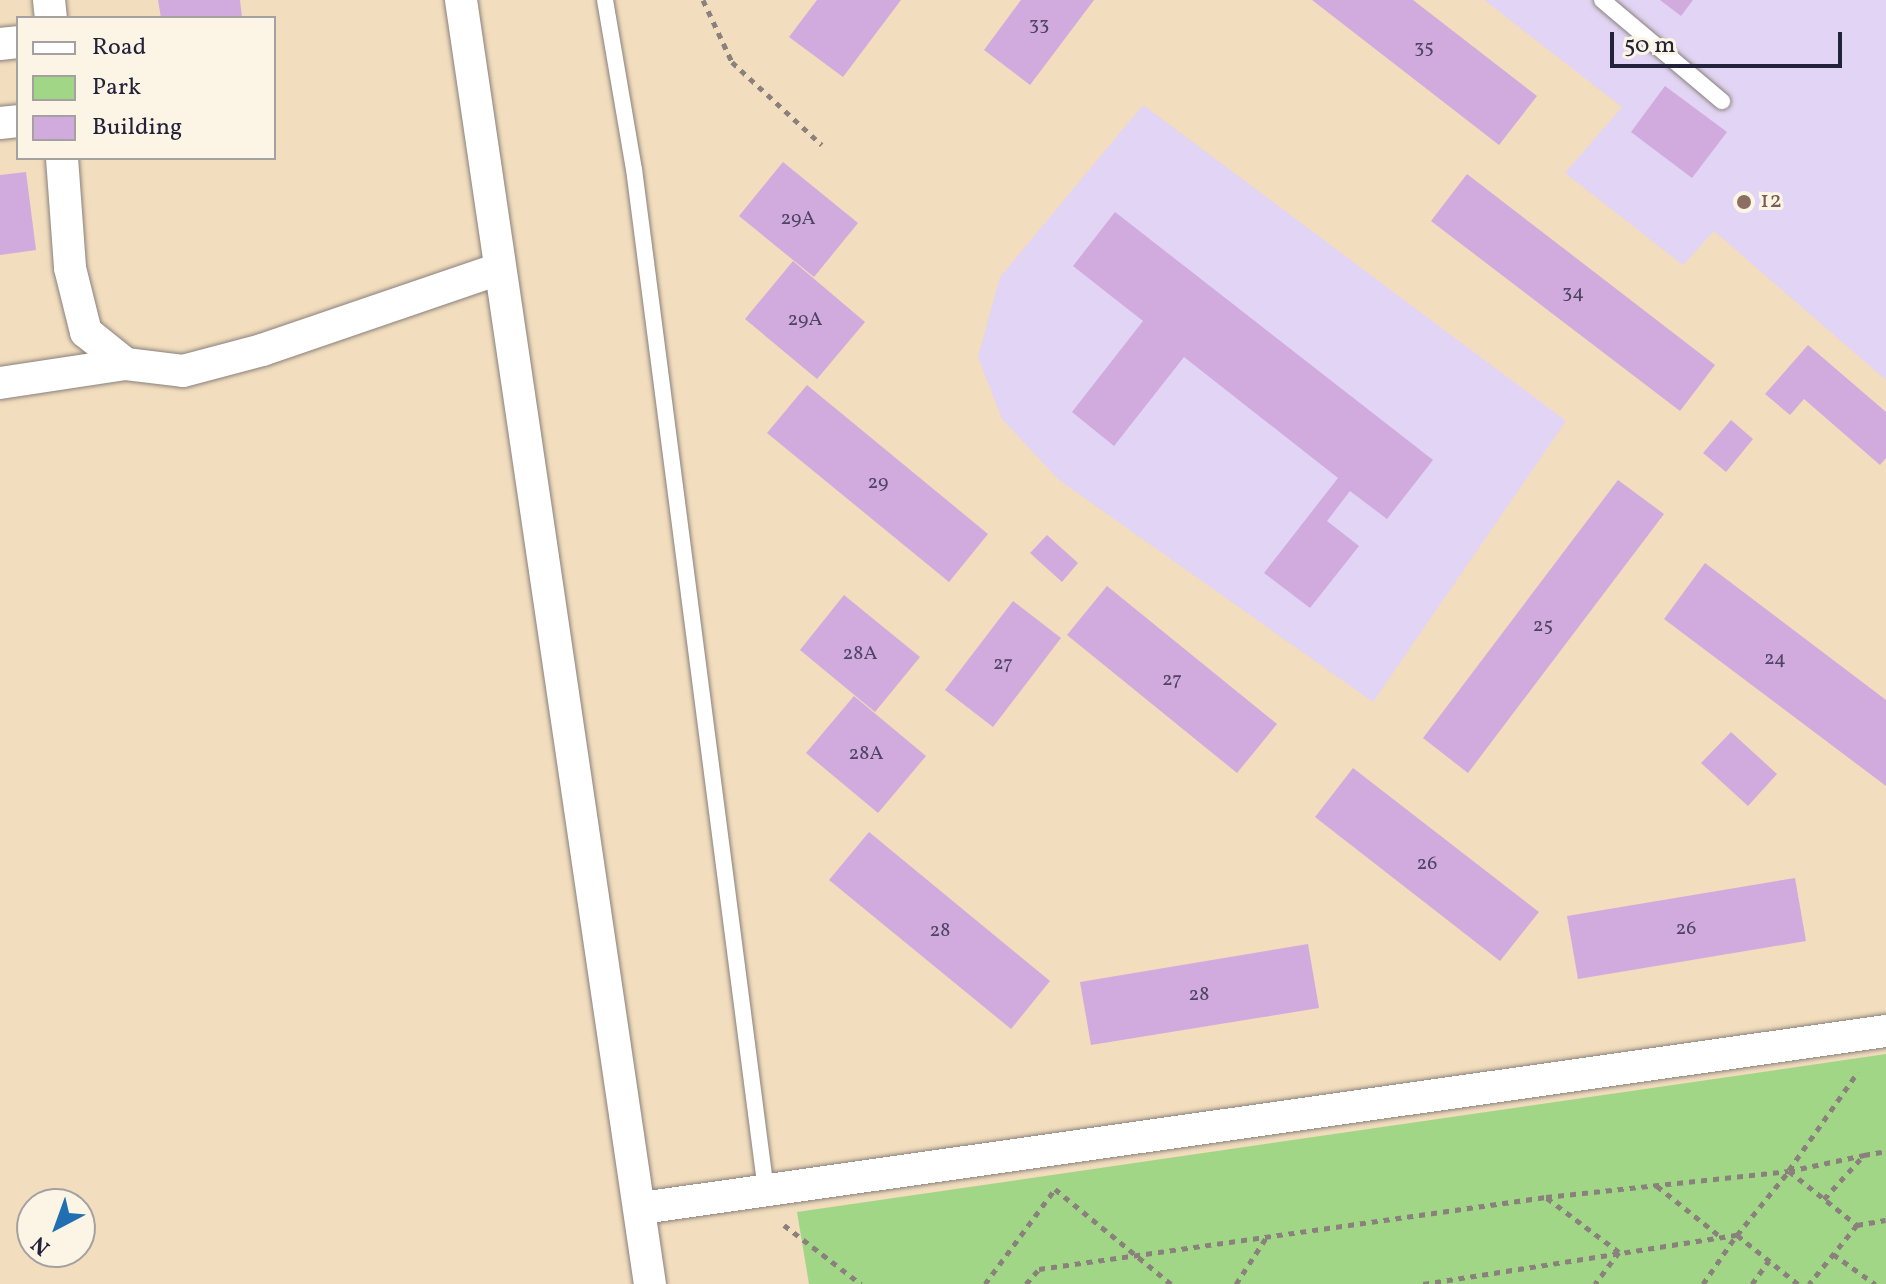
<!DOCTYPE html>
<html>
<head>
<meta charset="utf-8">
<style>
	body { margin:0 }
	#map { position:relative; width:1886px; height:1284px; overflow:hidden; background:#f2ddbe; font-family:Vollkorn,serif }
	div>[style] { position:absolute }
	[style*='--x'] { left:calc(var(--x)*1px); top:calc(var(--y)*1px); width:calc(var(--w)*1px); rotate:calc(var(--a)*1deg) }
	.built>* { inset:0; background:#e1d4f4 }
	.green>* { inset:0; background:#a1d687 }
	.building>* { inset:0; background:#d1abdd }
	.path>* { height:5px; margin-top:-2.5px; transform-origin:0; background:repeating-linear-gradient(90deg,#8a807c 0 6px,transparent 0 12px) }
	.roads { filter:drop-shadow(0 0 2px #8a807c) drop-shadow(0 0 2px #8a807c) }
	.lane>* { height:16px; margin:-8px; padding:0 8px; transform-origin:8px; border-radius:8px; background:#fff }
	.street>* { height:32px; margin:-16px; padding:0 16px; transform-origin:16px; border-radius:16px; background:#fff }
	.dots>* { width:22px; height:22px; translate:-50% -50%; box-sizing:border-box; border:4px solid #fcf5e5; border-radius:50% }
	span { translate:-50% -50%; white-space:nowrap; text-align:center; line-height:1.15; -webkit-text-stroke:6px #fcf5e5; paint-order:stroke }
	.number-label { font-size:20px; color:#4e4464 }
	.number-label span { -webkit-text-stroke-width:0 }
	.education-label { font-size:24px; color:#785e54 }
	.left { translate:0 -50%; text-align:left }
	.legend { position:absolute; left:16px; top:16px; width:260px; height:144px; box-sizing:border-box; background:#fcf5e5; border:2px solid #a5a1a1; margin:0; padding:10px 14px; list-style:none; font-size:24px; color:#22223b }
	.legend li { display:flex; align-items:center; gap:16px; height:40px }
	.legend b { width:40px; border:2px solid #a5a1a1 }
	.north { position:absolute; left:16px; top:1188px; width:80px; height:80px; box-sizing:border-box; background:#fcf5e5; border:2px solid #a5a1a1; border-radius:50%; rotate:221deg; font-size:22px; font-weight:700; line-height:32px; text-align:center; color:#22223b }
	.north::after { content:''; display:block; margin:auto; width:28px; height:36px; background:#1f6fb2; clip-path:polygon(50% 0,100% 100%,50% 72%,0 100%) }
	.scale { position:absolute; left:1610px; top:32px; width:232px; height:36px; box-sizing:border-box; border:4px solid #22223b; border-top:0; padding-left:10px; font-size:24px; line-height:28px; white-space:nowrap; color:#22223b; -webkit-text-stroke:6px #fcf5e5; paint-order:stroke }
</style>
</head>
<body>
<div id="map">
	<div class="built">
		<div style="clip-path:polygon(1484px 0,1886px 0,1886px 380px,1714px 231px,1683px 265px,1565px 173px,1622px 107px)"></div>
		<div style="clip-path:polygon(1143px 105px,1566px 421px,1373px 702px,1059px 480px,1002px 419px,978px 357px,1000px 277px)"></div>
	</div>
	<div class="green">
		<div style="clip-path:polygon(1886px 1054px,1886px 1284px,809px 1284px,797px 1212px)"></div>
	</div>
	<div class="building">
		<div style="clip-path:polygon(158px 0,240px 0,242px 18px,161px 18px)"></div>
		<div style="clip-path:polygon(817px 0,901px 0,843px 77px,789px 37px)"></div>
		<div style="clip-path:polygon(1021px 0,1094px 0,1030px 85px,984px 50px)"></div>
		<div style="clip-path:polygon(1312px 0,1413px 0,1537px 96px,1499px 145px)"></div>
		<div style="clip-path:polygon(1660px 0,1693px 0,1681px 16px)"></div>
		<div style="clip-path:polygon(1665px 86px,1727px 132px,1692px 178px,1631px 132px)"></div>
		<div style="clip-path:polygon(783px 162px,858px 223px,814px 277px,739px 216px)"></div>
		<div style="clip-path:polygon(26px 172px,36px 250px,0 255px,0 175px)"></div>
		<div style="clip-path:polygon(1467px 174px,1715px 365px,1680px 411px,1431px 221px)"></div>
		<div style="clip-path:polygon(1115px 212px,1433px 460px,1387px 519px,1350px 491px,1327px 521px,1359px 546px,1310px 608px,1264px 573px,1338px 478px,1184px 357px,1114px 446px,1072px 412px,1143px 321px,1073px 266px)"></div>
		<div style="clip-path:polygon(793px 261px,865px 322px,817px 379px,745px 319px)"></div>
		<div style="clip-path:polygon(1808px 345px,1886px 412px,1886px 458px,1880px 465px,1804px 399px,1790px 415px,1765px 394px)"></div>
		<div style="clip-path:polygon(807px 385px,988px 534px,949px 582px,767px 433px)"></div>
		<div style="clip-path:polygon(1731px 420px,1753px 439px,1726px 472px,1703px 453px)"></div>
		<div style="clip-path:polygon(1618px 480px,1664px 514px,1468px 773px,1423px 738px)"></div>
		<div style="clip-path:polygon(1047px 535px,1078px 563px,1062px 582px,1030px 553px)"></div>
		<div style="clip-path:polygon(1705px 563px,1886px 700px,1886px 786px,1664px 619px)"></div>
		<div style="clip-path:polygon(1107px 586px,1277px 724px,1237px 773px,1067px 635px)"></div>
		<div style="clip-path:polygon(844px 595px,920px 657px,875px 712px,800px 650px)"></div>
		<div style="clip-path:polygon(1013px 601px,1061px 638px,993px 727px,945px 690px)"></div>
		<div style="clip-path:polygon(854px 696px,926px 756px,878px 813px,806px 753px)"></div>
		<div style="clip-path:polygon(1731px 732px,1777px 774px,1748px 806px,1701px 763px)"></div>
		<div style="clip-path:polygon(1353px 768px,1539px 912px,1500px 961px,1315px 817px)"></div>
		<div style="clip-path:polygon(869px 832px,1050px 981px,1011px 1029px,829px 880px)"></div>
		<div style="clip-path:polygon(1795px 878px,1806px 941px,1578px 979px,1567px 916px)"></div>
		<div style="clip-path:polygon(1308px 944px,1319px 1008px,1091px 1045px,1080px 982px)"></div>
	</div>
	<div class="path">
		<div style="--x:703;--y:0;--w:68;--a:64.9"></div>
		<div style="--x:732;--y:62;--w:122;--a:42.7"></div>
		<div style="--x:1789;--y:1170;--w:120;--a:-54.9"></div>
		<div style="--x:1657;--y:1186;--w:82;--a:38.6"></div>
		<div style="--x:1547;--y:1198;--w:90;--a:36.9"></div>
		<div style="--x:1619;--y:1252;--w:40;--a:127"></div>
		<div style="--x:1824;--y:1199;--w:59;--a:-47.7"></div>
		<div style="--x:1864;--y:1155;--w:22;--a:-10"></div>
		<div style="--x:784;--y:1225;--w:97;--a:37.5"></div>
		<div style="--x:1857;--y:1225;--w:29;--a:-10"></div>
		<div style="--x:1833;--y:1254;--w:52;--a:35.5"></div>
		<div style="--x:985;--y:1284;--w:118;--a:-53.6"></div>
		<div style="--x:1055;--y:1189;--w:150;--a:39.3"></div>
		<div style="--x:1026;--y:1284;--w:20;--a:-49"></div>
		<div style="--x:1039;--y:1269;--w:512;--a:-8.08"></div>
		<div style="--x:1546;--y:1197;--w:244;--a:-6.1"></div>
		<div style="--x:1789;--y:1171;--w:77;--a:-12"></div>
		<div style="--x:1236;--y:1284;--w:55;--a:-56.9"></div>
		<div style="--x:1423;--y:1284;--w:318;--a:-8.9"></div>
		<div style="--x:1703;--y:1284;--w:58;--a:-55.5"></div>
		<div style="--x:1752;--y:1284;--w:29;--a:-54"></div>
		<div style="--x:1798;--y:1284;--w:78;--a:-141.2"></div>
		<div style="--x:1737;--y:1235;--w:82;--a:-50.9"></div>
		<div style="--x:1789;--y:1171;--w:87;--a:38.5"></div>
		<div style="--x:1857;--y:1225;--w:76;--a:129.1"></div>
	</div>
	<div class="roads">
		<div class="lane">
			<div style="--x:605;--y:0;--w:171;--a:80.3"></div>
			<div style="--x:634;--y:169;--w:1030;--a:82.64"></div>
			<div style="--x:1602;--y:0;--w:157;--a:40.1"></div>
		</div>
		<div class="street">
			<div style="--x:49;--y:0;--w:18;--a:84"></div>
			<div style="--x:461;--y:0;--w:1298;--a:81.63"></div>
			<div style="--x:0;--y:44;--w:18;--a:-6"></div>
			<div style="--x:0;--y:123;--w:18;--a:-6"></div>
			<div style="--x:62;--y:158;--w:110;--a:85.8"></div>
			<div style="--x:70;--y:268;--w:66;--a:76"></div>
			<div style="--x:86;--y:332;--w:51;--a:38.7"></div>
			<div style="--x:126;--y:364;--w:57;--a:7"></div>
			<div style="--x:183;--y:371;--w:82;--a:-14.9"></div>
			<div style="--x:262;--y:350;--w:250;--a:-18.9"></div>
			<div style="--x:0;--y:383;--w:127;--a:-8.6"></div>
			<div style="--x:642;--y:1208;--w:1257;--a:-8.1"></div>
		</div>
	</div>
	<div class="dots">
		<div style="left:1744px;top:202px;background:#8d6e63"></div>
	</div>
	<div class="number-label">
		<span style="left:1039px;top:25px">33</span>
		<span style="left:1424px;top:48px">35</span>
		<span style="left:798px;top:219px">29A</span>
		<span style="left:1573px;top:293px">34</span>
		<span style="left:805px;top:320px">29A</span>
		<span style="left:878px;top:483px">29</span>
		<span style="left:1543px;top:626px">25</span>
		<span style="left:860px;top:654px">28A</span>
		<span style="left:1775px;top:659px">24</span>
		<span style="left:1003px;top:664px">27</span>
		<span style="left:1172px;top:680px">27</span>
		<span style="left:866px;top:754px">28A</span>
		<span style="left:1427px;top:864px">26</span>
		<span style="left:1686px;top:929px">26</span>
		<span style="left:940px;top:931px">28</span>
		<span style="left:1199px;top:995px">28</span>
	</div>
	<div class="education-label">
		<span class="left" style="left:1760px;top:202px">12</span>
	</div>
	<ul class="legend">
	<li><b style="height:10px;background:#fff"></b>Road</li>
	<li><b style="height:22px;background:#a1d687"></b>Park</li>
	<li><b style="height:22px;background:#d1abdd"></b>Building</li>
	</ul>
	<div class="north">N</div>
	<div class="scale">50 m</div>
</div>
</body>
</html>
